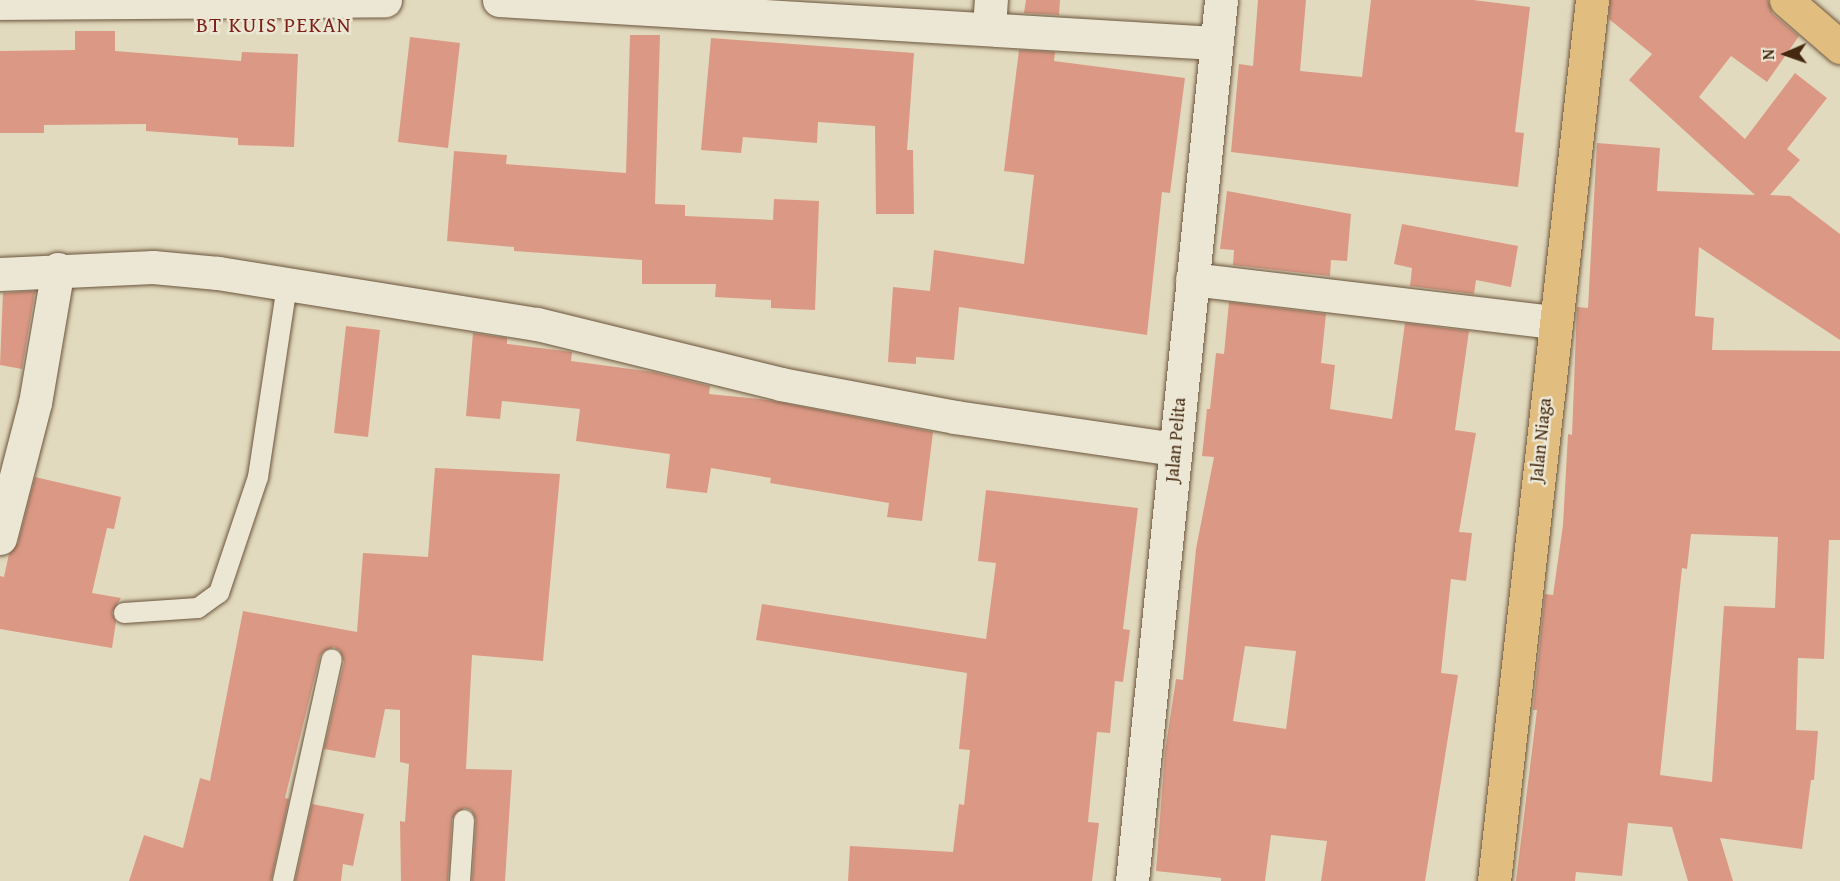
<!DOCTYPE html>
<html>
<head>
<meta charset="utf-8">
<style>
	body { margin:0 }
	#map { position:relative; width:1840px; height:881px; overflow:hidden; background:#e2dabe; font-family:"Gentium Book Plus",serif }
	div>[style] { position:absolute }
	[style*='--x'] { left:calc(var(--x)*1px); top:calc(var(--y)*1px); width:calc(var(--w)*1px); rotate:calc(var(--a)*1deg) }
	.building>* { inset:0; background:#db9985 }
	.roads { filter:drop-shadow(0 0 2px #6c553c) drop-shadow(0 0 2px #6c553c) }
	.service>* { height:20px; margin:-10px; padding:0 10px; transform-origin:10px; border-radius:10px; background:#ece7d5 }
	.minor>* { height:33px; margin:-16.5px; padding:0 16.5px; transform-origin:16.5px; border-radius:16.5px; background:#ece7d5 }
	.tertiary>* { height:33px; margin:-16.5px; padding:0 16.5px; transform-origin:16.5px; border-radius:16.5px; background:#ece7d5 }
	.primary>* { height:33px; margin:-16.5px; padding:0 16.5px; transform-origin:16.5px; border-radius:16.5px; background:#e1bd7f }
	.trunk>* { height:33px; margin:-16.5px; padding:0 16.5px; transform-origin:16.5px; border-radius:16.5px; background:#e1bd7f }
	span { translate:-50% -50%; white-space:nowrap; text-align:center; line-height:1.15; -webkit-text-stroke:5px #ece7d5; paint-order:stroke }
	.street-label { font-size:18px; color:#442910 }
	.quarter-label { font-size:21px; color:#7a1f14; letter-spacing:1.5px }
	.north { position:absolute; left:1756px; top:24px; width:60px; height:60px; -webkit-text-stroke:4px #ece7d5; paint-order:stroke; rotate:268deg; font-size:16px; font-weight:700; line-height:24px; text-align:center; color:#442910 }
	.north::after { content:''; display:block; margin:auto; width:21px; height:27px; background:#442910; clip-path:polygon(50% 0,100% 100%,50% 72%,0 100%) }
</style>
</head>
<body>
<div id="map">
	<div class="building">
		<div style="clip-path:polygon(1026px 0,1060px 0,1059px 15px,1024px 13px)"></div>
		<div style="clip-path:polygon(1258px 0,1306px 0,1300px 71px,1362px 77px,1371px 0,1473px 0,1530px 7px,1515px 132px,1524px 133px,1518px 187px,1231px 152px,1239px 64px,1253px 66px)"></div>
		<div style="clip-path:polygon(evenodd,1610px 0,1768px 0,1773px 14px,1799px 36px,1767px 82px,1731px 56px,1699px 97px,1745px 139px,1795px 73px,1827px 98px,1787px 149px,1800px 160px,1770px 195px,1790px 196px,1840px 234px,1840px 340px,1699px 247px,1695px 316px,1714px 318px,1712px 350px,1840px 351px,1840px 540px,1829px 540px,1824px 659px,1798px 658px,1796px 730px,1818px 731px,1814px 780px,1811px 780px,1802px 849px,1720px 838px,1733px 881px,1688px 881px,1672px 827px,1628px 823px,1622px 876px,1576px 872px,1575px 881px,1516px 881px,1537px 710px,1533px 710px,1545px 594px,1553px 595px,1563px 525px,1568px 434px,1572px 435px,1577px 307px,1588px 308px,1597px 143px,1660px 148px,1657px 191px,1755px 195px,1629px 80px,1652px 54px,1609px 19px,1610px 0,1691px 534px,1778px 537px,1775px 608px,1724px 606px,1712px 782px,1660px 775px,1682px 568px,1687px 569px,1691px 534px)"></div>
		<div style="clip-path:polygon(75px 31px,115px 31px,115px 51px,241px 61px,242px 52px,298px 54px,294px 147px,238px 145px,238px 138px,146px 131px,146px 124px,44px 125px,44px 133px,0 133px,0 51px,75px 50px)"></div>
		<div style="clip-path:polygon(630px 35px,660px 35px,655px 204px,685px 205px,685px 216px,773px 220px,774px 199px,819px 201px,815px 310px,771px 308px,771px 300px,715px 297px,716px 284px,642px 284px,642px 260px,514px 251px,514px 247px,447px 241px,454px 151px,507px 155px,506px 164px,626px 173px)"></div>
		<div style="clip-path:polygon(410px 37px,460px 43px,448px 148px,398px 142px)"></div>
		<div style="clip-path:polygon(711px 38px,914px 53px,907px 150px,913px 150px,914px 214px,876px 214px,875px 126px,818px 122px,817px 143px,743px 137px,741px 153px,701px 150px)"></div>
		<div style="clip-path:polygon(1019px 50px,1055px 52px,1054px 61px,1185px 78px,1170px 193px,1162px 192px,1147px 335px,959px 307px,954px 360px,916px 357px,916px 364px,888px 362px,893px 287px,930px 291px,934px 250px,1024px 264px,1034px 175px,1004px 171px)"></div>
		<div style="clip-path:polygon(1227px 191px,1351px 214px,1347px 261px,1331px 260px,1330px 276px,1233px 265px,1234px 250px,1220px 249px)"></div>
		<div style="clip-path:polygon(1402px 224px,1518px 246px,1511px 287px,1476px 280px,1474px 294px,1410px 286px,1412px 268px,1394px 264px)"></div>
		<div style="clip-path:polygon(31px 291px,35px 292px,22px 369px,0 365px,3px 293px)"></div>
		<div style="clip-path:polygon(evenodd,1229px 302px,1326px 314px,1321px 363px,1335px 365px,1330px 409px,1392px 419px,1405px 323px,1469px 331px,1455px 430px,1476px 433px,1459px 532px,1472px 533px,1466px 581px,1451px 579px,1441px 673px,1458px 675px,1425px 881px,1321px 881px,1327px 841px,1271px 835px,1265px 881px,1221px 881px,1221px 878px,1156px 871px,1165px 752px,1176px 679px,1183px 680px,1196px 549px,1214px 457px,1202px 456px,1207px 409px,1210px 409px,1216px 353px,1224px 354px,1229px 302px,1245px 646px,1296px 651px,1286px 729px,1233px 721px,1245px 646px)"></div>
		<div style="clip-path:polygon(346px 326px,380px 330px,368px 437px,334px 433px)"></div>
		<div style="clip-path:polygon(473px 333px,507px 338px,507px 344px,572px 352px,571px 361px,653px 372px,710px 386px,709px 394px,768px 400px,933px 432px,922px 521px,887px 517px,889px 503px,770px 483px,771px 478px,711px 468px,707px 493px,666px 488px,670px 454px,576px 441px,580px 409px,502px 401px,500px 419px,466px 416px)"></div>
		<div style="clip-path:polygon(435px 468px,560px 474px,543px 661px,472px 655px,466px 769px,512px 770px,505px 881px,472px 881px,476px 820px,471px 810px,464px 808px,452px 819px,448px 881px,401px 881px,400px 821px,405px 822px,409px 764px,400px 762px,400px 710px,385px 709px,375px 758px,324px 749px,344px 662px,340px 651px,334px 647px,324px 651px,320px 656px,285px 798px,289px 799px,271px 881px,129px 881px,144px 835px,183px 848px,200px 778px,210px 781px,243px 611px,357px 632px,363px 553px,428px 557px)"></div>
		<div style="clip-path:polygon(35px 477px,121px 497px,114px 529px,107px 528px,92px 593px,121px 598px,112px 613px,116px 622px,112px 648px,0 629px,0 576px,4px 577px,9px 554px,18px 543px)"></div>
		<div style="clip-path:polygon(986px 490px,1138px 508px,1123px 629px,1130px 630px,1123px 682px,1115px 681px,1110px 733px,1097px 732px,1088px 822px,1099px 823px,1092px 881px,848px 881px,850px 846px,953px 852px,959px 804px,964px 805px,970px 750px,959px 749px,967px 673px,756px 640px,762px 604px,986px 639px,996px 563px,978px 561px)"></div>
		<div style="clip-path:polygon(312px 804px,364px 814px,353px 866px,343px 864px,341px 881px,295px 881px)"></div>
	</div>
	<div class="roads">
		<div class="service">
			<div style="--x:124;--y:613;--w:74;--a:-3.9"></div>
			<div style="--x:198;--y:608;--w:26;--a:-36"></div>
			<div style="--x:219;--y:593;--w:122;--a:-71.4"></div>
			<div style="--x:258;--y:477;--w:194;--a:-81.4"></div>
			<div style="--x:283;--y:881;--w:227;--a:-77.6"></div>
			<div style="--x:460;--y:881;--w:61;--a:-86.2"></div>
		</div>
		<div class="minor">
			<div style="--x:499;--y:0;--w:717;--a:3.44"></div>
			<div style="--x:0;--y:3;--w:385;--a:-0.4"></div>
			<div style="--x:989;--y:27;--w:27;--a:-86"></div>
			<div style="--x:0;--y:274;--w:153;--a:-2.6"></div>
			<div style="--x:153;--y:267;--w:65;--a:5.3"></div>
			<div style="--x:218;--y:273;--w:323;--a:9.1"></div>
			<div style="--x:537;--y:324;--w:251;--a:13.8"></div>
			<div style="--x:781;--y:384;--w:177;--a:10.7"></div>
			<div style="--x:955;--y:417;--w:222;--a:8.3"></div>
			<div style="--x:1192;--y:279;--w:365;--a:6.8"></div>
			<div style="--x:0;--y:538;--w:139;--a:-75.5"></div>
			<div style="--x:35;--y:403;--w:136;--a:-80.3"></div>
		</div>
		<div class="tertiary">
			<div style="--x:1132;--y:881;--w:885;--a:-84.23"></div>
		</div>
		<div class="primary">
			<div style="--x:1786;--y:0;--w:72;--a:41"></div>
		</div>
		<div class="trunk">
			<div style="--x:1494;--y:881;--w:886;--a:-83.65"></div>
		</div>
	</div>
	<div class="street-label">
		<span style="left:1176px;top:440px;rotate:-85deg">Jalan Pelita</span>
		<span style="left:1541px;top:440px;rotate:-84deg">Jalan Niaga</span>
	</div>
	<div class="quarter-label">
		<span style="left:274px;top:25px">BT KUIS PEKAN</span>
	</div>
	<div class="north">N</div>
</div>
</body>
</html>
